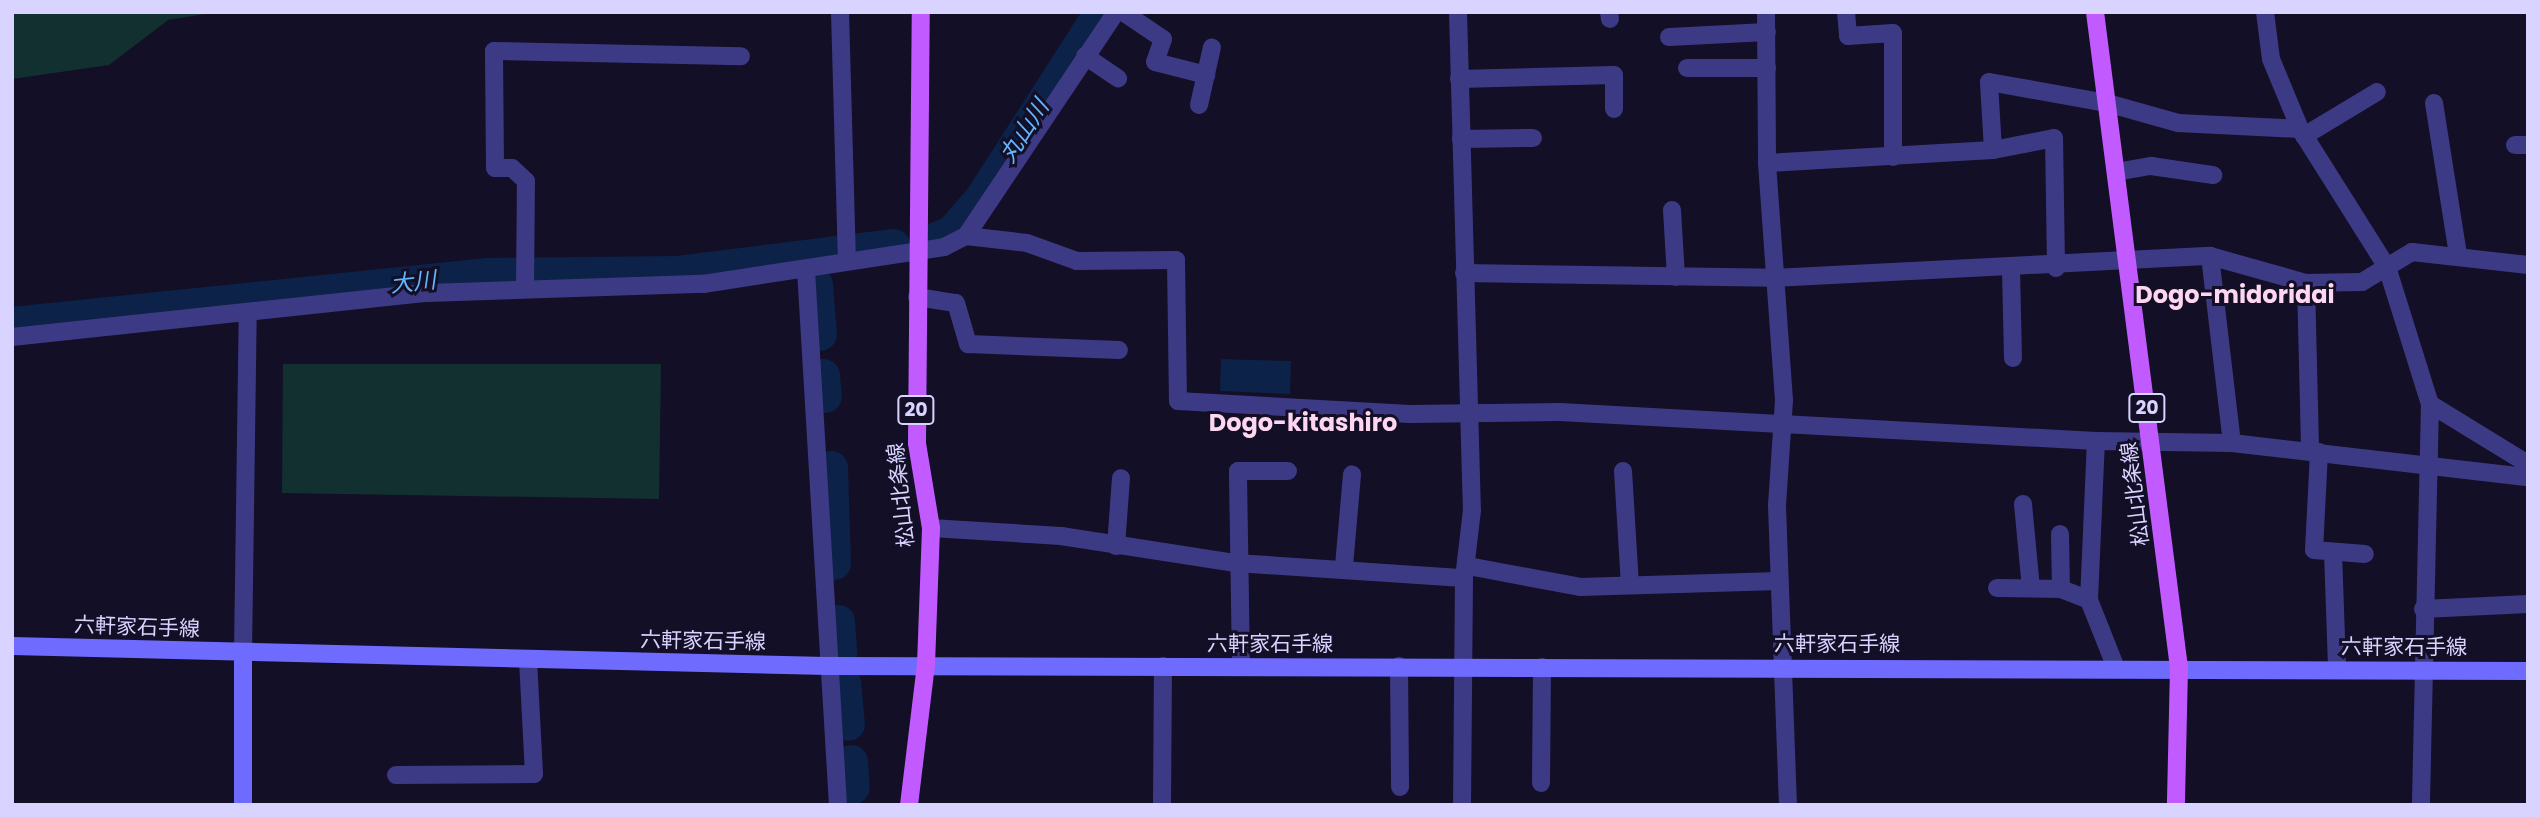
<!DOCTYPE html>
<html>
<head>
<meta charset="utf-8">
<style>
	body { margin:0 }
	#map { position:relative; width:2540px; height:817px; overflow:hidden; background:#130f26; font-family:Poppins,"Noto Sans JP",sans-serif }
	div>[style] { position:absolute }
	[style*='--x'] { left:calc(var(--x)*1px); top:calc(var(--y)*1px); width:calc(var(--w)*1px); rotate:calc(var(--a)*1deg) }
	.green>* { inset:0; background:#12302f }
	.water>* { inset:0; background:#0c2248 }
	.river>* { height:33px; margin:-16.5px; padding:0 16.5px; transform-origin:16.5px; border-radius:16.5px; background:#0c2248 }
	.street>* { height:18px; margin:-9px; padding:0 9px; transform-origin:9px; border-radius:9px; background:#3d3a85 }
	.secondary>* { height:18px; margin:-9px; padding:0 9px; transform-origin:9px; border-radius:9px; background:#6f6bff }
	.primary>* { height:18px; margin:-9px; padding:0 9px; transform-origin:9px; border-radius:9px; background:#c25bff }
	span { translate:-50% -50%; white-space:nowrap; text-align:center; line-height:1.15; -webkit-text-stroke:6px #130f26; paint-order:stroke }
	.shield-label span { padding:2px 5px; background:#130f26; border:2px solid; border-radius:5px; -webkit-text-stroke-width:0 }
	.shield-label { font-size:19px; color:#d9d4ff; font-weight:700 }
	.street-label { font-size:21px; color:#d9d4ff }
	.water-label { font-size:23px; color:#62b6ff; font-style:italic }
	.quarter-label { font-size:24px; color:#ffd6f0; font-weight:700 }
	.frame { position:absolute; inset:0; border:14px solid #d9d4ff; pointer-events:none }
</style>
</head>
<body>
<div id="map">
	<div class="green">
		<div style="clip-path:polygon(12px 12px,218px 12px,168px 20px,109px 65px,12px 79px)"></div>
		<div style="clip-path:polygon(283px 364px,661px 364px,659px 499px,282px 493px)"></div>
	</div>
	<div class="water">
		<div style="clip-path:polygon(1221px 359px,1291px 361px,1290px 394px,1220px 391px)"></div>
	</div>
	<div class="river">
		<div style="--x:936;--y:238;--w:16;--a:-22"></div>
		<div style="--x:951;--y:232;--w:44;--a:-48.7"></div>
		<div style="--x:980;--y:199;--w:222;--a:-57.3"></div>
		<div style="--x:816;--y:284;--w:50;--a:85.4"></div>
		<div style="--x:12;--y:323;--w:478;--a:-5.9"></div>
		<div style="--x:487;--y:274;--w:189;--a:-0.6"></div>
		<div style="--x:676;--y:272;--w:219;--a:-7.1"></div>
		<div style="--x:823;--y:375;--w:21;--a:85"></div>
		<div style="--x:831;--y:467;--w:96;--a:88.2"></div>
		<div style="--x:838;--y:621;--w:32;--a:86"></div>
		<div style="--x:844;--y:682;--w:42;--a:84.6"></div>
		<div style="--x:851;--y:761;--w:26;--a:86"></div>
	</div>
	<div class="street">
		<div style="--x:840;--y:12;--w:247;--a:88.4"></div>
		<div style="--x:1123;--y:12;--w:48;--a:34"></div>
		<div style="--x:1163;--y:39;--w:24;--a:109"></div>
		<div style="--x:1155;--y:62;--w:53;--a:14.3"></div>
		<div style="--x:1458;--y:12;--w:498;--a:88.4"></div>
		<div style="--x:1472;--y:510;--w:68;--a:96.7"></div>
		<div style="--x:1464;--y:578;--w:227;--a:90.5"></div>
		<div style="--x:1609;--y:12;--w:7;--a:82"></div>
		<div style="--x:1766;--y:12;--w:151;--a:89.6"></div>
		<div style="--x:1767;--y:163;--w:238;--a:85.9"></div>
		<div style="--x:1784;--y:400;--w:106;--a:93.8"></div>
		<div style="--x:1777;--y:506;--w:299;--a:87.9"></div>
		<div style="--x:1846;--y:12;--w:24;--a:85"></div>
		<div style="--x:1848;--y:36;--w:45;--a:-3.8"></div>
		<div style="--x:1893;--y:33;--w:124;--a:90"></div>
		<div style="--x:2265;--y:12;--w:47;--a:82.7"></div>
		<div style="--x:2271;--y:59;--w:76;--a:67.5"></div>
		<div style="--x:1669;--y:37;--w:98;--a:-2.9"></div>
		<div style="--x:1085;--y:56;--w:40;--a:34"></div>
		<div style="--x:1687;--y:68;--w:80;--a:0"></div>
		<div style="--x:1459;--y:79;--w:155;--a:-1.5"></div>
		<div style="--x:1614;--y:75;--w:34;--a:90"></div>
		<div style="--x:2434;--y:103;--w:153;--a:81"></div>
		<div style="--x:1199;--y:105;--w:59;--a:-77.4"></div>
		<div style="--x:2304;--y:136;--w:85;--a:-31.1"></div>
		<div style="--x:1461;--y:139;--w:72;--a:-0.8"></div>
		<div style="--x:2515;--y:145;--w:13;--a:0"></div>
		<div style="--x:1993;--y:150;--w:68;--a:-93.4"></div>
		<div style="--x:1989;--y:82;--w:120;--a:10.1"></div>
		<div style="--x:2107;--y:103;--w:74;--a:15.7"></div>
		<div style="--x:2178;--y:123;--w:122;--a:2.8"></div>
		<div style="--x:2300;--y:129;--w:163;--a:57.8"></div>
		<div style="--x:2387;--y:267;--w:29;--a:-31"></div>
		<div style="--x:2412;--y:252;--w:117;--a:6.4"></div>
		<div style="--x:1767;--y:163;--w:226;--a:-3.3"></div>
		<div style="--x:1993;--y:150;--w:62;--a:-11.1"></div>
		<div style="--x:2054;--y:138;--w:130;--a:89.1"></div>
		<div style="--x:2116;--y:172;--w:36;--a:-10"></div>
		<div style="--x:2151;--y:166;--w:63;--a:8.3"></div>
		<div style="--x:1672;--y:210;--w:67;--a:86.6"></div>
		<div style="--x:966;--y:236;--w:61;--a:6.5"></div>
		<div style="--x:1027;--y:243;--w:53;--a:19.8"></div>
		<div style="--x:1077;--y:261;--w:99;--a:-0.6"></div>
		<div style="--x:1176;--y:260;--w:141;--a:89.2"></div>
		<div style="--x:1178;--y:401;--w:232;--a:3.2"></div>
		<div style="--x:1410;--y:414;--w:150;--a:-0.8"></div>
		<div style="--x:1560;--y:412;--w:537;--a:3.1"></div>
		<div style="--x:2210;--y:256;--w:188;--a:83.3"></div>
		<div style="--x:806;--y:270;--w:536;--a:86.58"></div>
		<div style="--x:2011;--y:270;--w:88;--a:88.7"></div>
		<div style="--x:1464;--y:273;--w:309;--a:0.9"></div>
		<div style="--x:1773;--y:278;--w:438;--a:-2.9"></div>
		<div style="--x:2210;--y:256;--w:100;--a:15.7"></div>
		<div style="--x:2306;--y:283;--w:56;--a:-1"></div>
		<div style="--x:2362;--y:282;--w:29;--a:-31"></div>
		<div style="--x:2387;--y:267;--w:144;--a:72.6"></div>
		<div style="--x:2430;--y:404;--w:401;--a:91.3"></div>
		<div style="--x:2306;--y:283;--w:168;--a:88.6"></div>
		<div style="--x:525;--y:289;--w:108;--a:-89.5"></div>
		<div style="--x:526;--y:181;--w:19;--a:-137"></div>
		<div style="--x:512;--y:168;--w:17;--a:180"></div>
		<div style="--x:495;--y:168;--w:117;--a:-90.5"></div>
		<div style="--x:494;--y:51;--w:247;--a:1.2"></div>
		<div style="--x:917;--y:297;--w:39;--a:9"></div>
		<div style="--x:956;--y:303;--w:43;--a:73.7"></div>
		<div style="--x:968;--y:344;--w:151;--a:2.3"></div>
		<div style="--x:12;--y:337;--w:417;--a:-6.1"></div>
		<div style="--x:427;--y:293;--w:276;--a:-1.9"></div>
		<div style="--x:703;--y:284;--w:244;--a:-8.7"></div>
		<div style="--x:944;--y:247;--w:25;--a:-27"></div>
		<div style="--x:966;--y:236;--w:270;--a:-56.2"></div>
		<div style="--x:2430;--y:404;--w:115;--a:31.5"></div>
		<div style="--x:2319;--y:452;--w:98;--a:92.9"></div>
		<div style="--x:2314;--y:550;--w:51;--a:4.5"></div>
		<div style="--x:1623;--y:471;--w:114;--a:86.5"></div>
		<div style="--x:2023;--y:504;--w:84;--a:84.6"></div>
		<div style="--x:931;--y:528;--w:130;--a:3.5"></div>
		<div style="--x:1061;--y:536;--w:177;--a:8.8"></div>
		<div style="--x:1236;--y:563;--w:228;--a:3.8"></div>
		<div style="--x:2060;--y:534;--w:55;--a:89"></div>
		<div style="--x:1116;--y:546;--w:68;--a:-85.8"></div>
		<div style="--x:2333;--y:552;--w:117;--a:88"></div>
		<div style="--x:1344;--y:566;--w:92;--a:-85"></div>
		<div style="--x:1468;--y:566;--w:114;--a:10.6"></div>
		<div style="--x:1580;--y:587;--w:199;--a:-1.7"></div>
		<div style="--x:1997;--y:588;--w:64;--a:0.9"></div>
		<div style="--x:2061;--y:589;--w:30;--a:21"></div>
		<div style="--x:2423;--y:609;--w:105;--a:-2.7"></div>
		<div style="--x:243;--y:653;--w:340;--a:-89.2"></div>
		<div style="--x:1241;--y:666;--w:195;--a:-90.9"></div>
		<div style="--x:1238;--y:471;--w:50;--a:0"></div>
		<div style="--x:1399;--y:666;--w:121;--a:89.5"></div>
		<div style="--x:2116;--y:668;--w:73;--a:-111.7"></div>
		<div style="--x:2089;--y:600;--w:159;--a:-87.5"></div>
		<div style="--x:2096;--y:441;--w:136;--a:0.8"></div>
		<div style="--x:2232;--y:443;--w:298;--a:6.6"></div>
		<div style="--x:396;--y:775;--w:138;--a:-0.4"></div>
		<div style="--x:534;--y:774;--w:115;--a:-93"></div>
		<div style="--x:1541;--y:783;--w:116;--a:-89.5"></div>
		<div style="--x:1162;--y:805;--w:139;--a:-89.6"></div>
	</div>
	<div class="secondary">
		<div style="--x:12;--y:646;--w:815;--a:1.41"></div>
		<div style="--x:827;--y:666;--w:1701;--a:0.17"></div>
		<div style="--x:243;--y:653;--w:152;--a:90"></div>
	</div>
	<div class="primary">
		<div style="--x:2095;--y:12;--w:661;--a:82.7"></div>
		<div style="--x:2179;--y:668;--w:137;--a:91.3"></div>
		<div style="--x:909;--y:805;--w:141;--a:-83.1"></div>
		<div style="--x:926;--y:665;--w:137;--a:-87.9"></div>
		<div style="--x:931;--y:528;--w:86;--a:-99.4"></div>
		<div style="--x:917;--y:443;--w:431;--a:-89.5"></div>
	</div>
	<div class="shield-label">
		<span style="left:2147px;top:408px">20</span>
		<span style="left:916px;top:410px">20</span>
	</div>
	<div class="street-label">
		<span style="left:2135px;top:494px;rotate:-97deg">松山北条線</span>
		<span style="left:901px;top:495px;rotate:-96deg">松山北条線</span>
		<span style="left:137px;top:627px;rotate:2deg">六軒家石手線</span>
		<span style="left:703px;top:641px;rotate:1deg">六軒家石手線</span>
		<span style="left:1270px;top:644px">六軒家石手線</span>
		<span style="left:1837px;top:644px">六軒家石手線</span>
		<span style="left:2404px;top:647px">六軒家石手線</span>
	</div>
	<div class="water-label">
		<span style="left:1024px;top:131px;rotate:-57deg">丸山川</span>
		<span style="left:413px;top:282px;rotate:-6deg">大川</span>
	</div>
	<div class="quarter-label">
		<span style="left:2235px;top:295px">Dogo-midoridai</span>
		<span style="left:1303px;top:423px">Dogo-kitashiro</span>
	</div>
	<div class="frame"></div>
</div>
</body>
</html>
